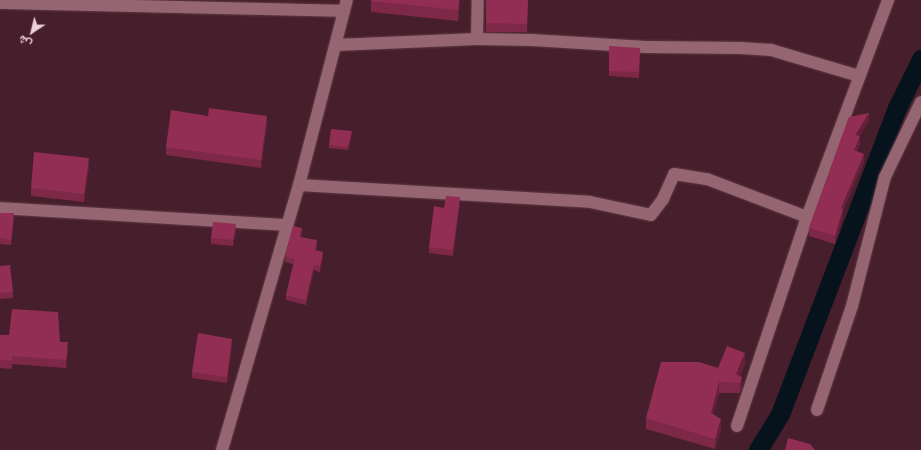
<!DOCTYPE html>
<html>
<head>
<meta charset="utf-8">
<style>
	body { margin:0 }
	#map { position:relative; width:921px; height:450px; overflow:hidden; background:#471e2b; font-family:"IBM Plex Serif",Vazirmatn,serif }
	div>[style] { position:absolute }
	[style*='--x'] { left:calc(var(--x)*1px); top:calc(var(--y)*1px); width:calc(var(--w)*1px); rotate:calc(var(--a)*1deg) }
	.canal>* { height:19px; margin:-9.5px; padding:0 9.5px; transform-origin:9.5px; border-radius:9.5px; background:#06131c }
	.roads { filter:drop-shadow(0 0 1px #5d3a47) drop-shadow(0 0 1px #5d3a47) }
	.street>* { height:12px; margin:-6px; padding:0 6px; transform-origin:6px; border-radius:6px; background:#956572 }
	.wall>* { inset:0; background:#7e2847 }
	.shaded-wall>* { inset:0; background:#66203a }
	.building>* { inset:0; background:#922e53 }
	span { translate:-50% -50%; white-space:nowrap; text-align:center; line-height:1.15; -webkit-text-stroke:3px #471e2b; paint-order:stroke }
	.north { position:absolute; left:12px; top:12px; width:40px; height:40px; -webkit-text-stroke:3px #471e2b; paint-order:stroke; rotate:215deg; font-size:11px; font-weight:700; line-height:16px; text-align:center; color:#edd1d8 }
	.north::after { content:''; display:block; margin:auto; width:14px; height:18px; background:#edd1d8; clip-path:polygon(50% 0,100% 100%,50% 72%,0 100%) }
</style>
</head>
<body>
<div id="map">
	<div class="canal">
		<div style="--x:758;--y:450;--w:42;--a:-58.6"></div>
		<div style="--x:780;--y:414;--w:328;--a:-69.1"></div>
		<div style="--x:897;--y:108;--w:55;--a:-63.9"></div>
	</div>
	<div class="roads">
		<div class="street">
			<div style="--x:0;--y:3;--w:344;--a:1.3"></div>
			<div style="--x:477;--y:39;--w:39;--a:-89"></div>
			<div style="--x:336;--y:45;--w:141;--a:-2.4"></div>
			<div style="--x:477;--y:39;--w:55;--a:1"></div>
			<div style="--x:532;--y:40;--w:114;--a:3.5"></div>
			<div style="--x:646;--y:47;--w:95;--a:0.6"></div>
			<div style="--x:741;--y:48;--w:30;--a:4"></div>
			<div style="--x:771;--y:50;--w:92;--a:16.5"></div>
			<div style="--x:299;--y:185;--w:291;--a:3.3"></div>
			<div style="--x:590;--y:202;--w:62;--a:12"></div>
			<div style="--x:651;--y:215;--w:20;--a:-53"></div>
			<div style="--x:663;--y:199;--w:27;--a:-66"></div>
			<div style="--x:674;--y:174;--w:33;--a:9"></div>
			<div style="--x:707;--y:179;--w:107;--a:20.8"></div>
			<div style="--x:0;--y:208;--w:287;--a:3.4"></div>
			<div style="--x:817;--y:410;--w:110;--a:-71.4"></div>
			<div style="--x:852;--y:306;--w:133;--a:-75.7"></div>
			<div style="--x:885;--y:177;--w:83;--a:-64.4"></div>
			<div style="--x:737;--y:426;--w:220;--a:-71.5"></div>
			<div style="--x:807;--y:217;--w:232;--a:-69.5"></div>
			<div style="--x:222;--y:450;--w:276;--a:-73.8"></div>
			<div style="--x:299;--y:185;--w:191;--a:-75.5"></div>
		</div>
	</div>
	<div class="wall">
		<div style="clip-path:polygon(371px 0,460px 0,458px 21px,371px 12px)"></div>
		<div style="clip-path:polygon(486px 0,528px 0,527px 32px,486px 32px)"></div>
		<div style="clip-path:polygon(640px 48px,639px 78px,609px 76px,609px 71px)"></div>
		<div style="clip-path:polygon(849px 117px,869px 120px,859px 136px,860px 144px,857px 151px,864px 162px,843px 211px,843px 217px,835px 244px,809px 236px,809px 228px)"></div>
		<div style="clip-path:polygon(267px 125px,261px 168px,166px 155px,166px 147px)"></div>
		<div style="clip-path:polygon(352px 134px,348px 150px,329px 148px,329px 145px)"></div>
		<div style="clip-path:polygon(89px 166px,84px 202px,31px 196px,31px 188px)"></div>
		<div style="clip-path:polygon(460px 203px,453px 256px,429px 253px,429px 247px,444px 208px)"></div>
		<div style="clip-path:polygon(0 213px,14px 218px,11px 245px,0 244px)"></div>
		<div style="clip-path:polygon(236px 230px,233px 246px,211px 244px,211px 238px)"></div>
		<div style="clip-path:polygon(302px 233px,301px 237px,317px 246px,316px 250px,323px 257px,320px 272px,314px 270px,306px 305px,286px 300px,286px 295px,293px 264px,285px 262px,285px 256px)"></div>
		<div style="clip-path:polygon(0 266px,13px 292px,13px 298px,0 299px)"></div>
		<div style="clip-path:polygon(0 335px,60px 342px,68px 350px,66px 368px,12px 364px,12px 369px,0 368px)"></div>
		<div style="clip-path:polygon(232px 345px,227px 383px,192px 378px,192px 372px)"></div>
		<div style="clip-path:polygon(745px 364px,740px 376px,742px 387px,740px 393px,719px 393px,713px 414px,721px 429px,715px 449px,646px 429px,646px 418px)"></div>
	</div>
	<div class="shaded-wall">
		<div style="clip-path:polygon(459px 0,460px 0,458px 21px,458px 10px)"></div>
		<div style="clip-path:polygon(869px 113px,869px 120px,855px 143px,855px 135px)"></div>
		<div style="clip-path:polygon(267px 116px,267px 125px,261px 168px,261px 160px)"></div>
		<div style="clip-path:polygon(352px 131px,352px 134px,348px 150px,348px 147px)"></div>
		<div style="clip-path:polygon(860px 136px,860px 144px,854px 157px,854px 150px)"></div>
		<div style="clip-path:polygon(864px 154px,864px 162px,843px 211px,843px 217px,835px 244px,835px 236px,841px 208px)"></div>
		<div style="clip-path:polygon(89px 158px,89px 166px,84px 202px,84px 194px)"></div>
		<div style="clip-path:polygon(460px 197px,460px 203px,453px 256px,453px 250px)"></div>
		<div style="clip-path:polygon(14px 213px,14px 218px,11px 245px,11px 240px)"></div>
		<div style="clip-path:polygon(236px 224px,236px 230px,233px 246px,233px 240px)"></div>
		<div style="clip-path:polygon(302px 228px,302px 233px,300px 242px,300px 237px)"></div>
		<div style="clip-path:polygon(317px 240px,317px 246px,315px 255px,315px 250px)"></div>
		<div style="clip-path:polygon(323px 252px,323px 257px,320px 272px,320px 266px)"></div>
		<div style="clip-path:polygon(314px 265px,314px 270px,306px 305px,306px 300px)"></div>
		<div style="clip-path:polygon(232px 339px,232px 345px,227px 383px,227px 377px)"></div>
		<div style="clip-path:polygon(68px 342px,68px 350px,66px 368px,66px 360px)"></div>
		<div style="clip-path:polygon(745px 353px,745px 364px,737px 383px,736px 374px)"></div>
		<div style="clip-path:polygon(742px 377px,742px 387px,740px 393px,740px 383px)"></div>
		<div style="clip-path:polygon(719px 382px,719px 393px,711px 423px,711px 413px)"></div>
		<div style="clip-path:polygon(721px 419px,721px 429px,715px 449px,715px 439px)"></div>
	</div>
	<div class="building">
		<div style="clip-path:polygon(371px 0,459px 0,458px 10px,371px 1px)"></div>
		<div style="clip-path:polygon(486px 0,528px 0,527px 24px,486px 23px)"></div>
		<div style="clip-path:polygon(609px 46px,640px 48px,639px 72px,609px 71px)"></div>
		<div style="clip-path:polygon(209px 108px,267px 116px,261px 160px,166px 147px,171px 110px,208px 116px)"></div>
		<div style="clip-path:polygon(869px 113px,855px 135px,860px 136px,854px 150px,864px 154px,841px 208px,843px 209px,835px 236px,809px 228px,849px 117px)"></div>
		<div style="clip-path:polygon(331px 129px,352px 131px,348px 147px,329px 145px)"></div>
		<div style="clip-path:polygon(34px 152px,89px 158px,84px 194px,31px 188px)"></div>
		<div style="clip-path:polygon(446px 196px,460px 197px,453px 250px,429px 247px,434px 206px,444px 208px)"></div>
		<div style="clip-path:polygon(0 213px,14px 213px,11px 240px,0 238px)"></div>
		<div style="clip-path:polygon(213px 222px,236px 224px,233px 240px,211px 238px)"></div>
		<div style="clip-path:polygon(293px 226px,302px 228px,300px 237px,317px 240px,315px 250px,323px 252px,320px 266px,314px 265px,306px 300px,286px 295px,295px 259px,285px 256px)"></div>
		<div style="clip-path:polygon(10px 265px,13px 292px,0 293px,0 266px)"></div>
		<div style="clip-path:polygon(12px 309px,58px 312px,60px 342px,68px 342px,66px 360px,12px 356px,12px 361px,0 360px,0 335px,9px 335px)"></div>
		<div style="clip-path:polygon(198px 333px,232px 339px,227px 377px,192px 372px)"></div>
		<div style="clip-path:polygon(727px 346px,745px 353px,736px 374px,742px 377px,740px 383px,719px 382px,711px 413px,721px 419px,715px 439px,646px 418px,661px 362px,699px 362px,718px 368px)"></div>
		<div style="clip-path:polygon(788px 438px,810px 444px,815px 450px,785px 450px)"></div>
	</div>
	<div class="north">ش</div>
</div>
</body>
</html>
